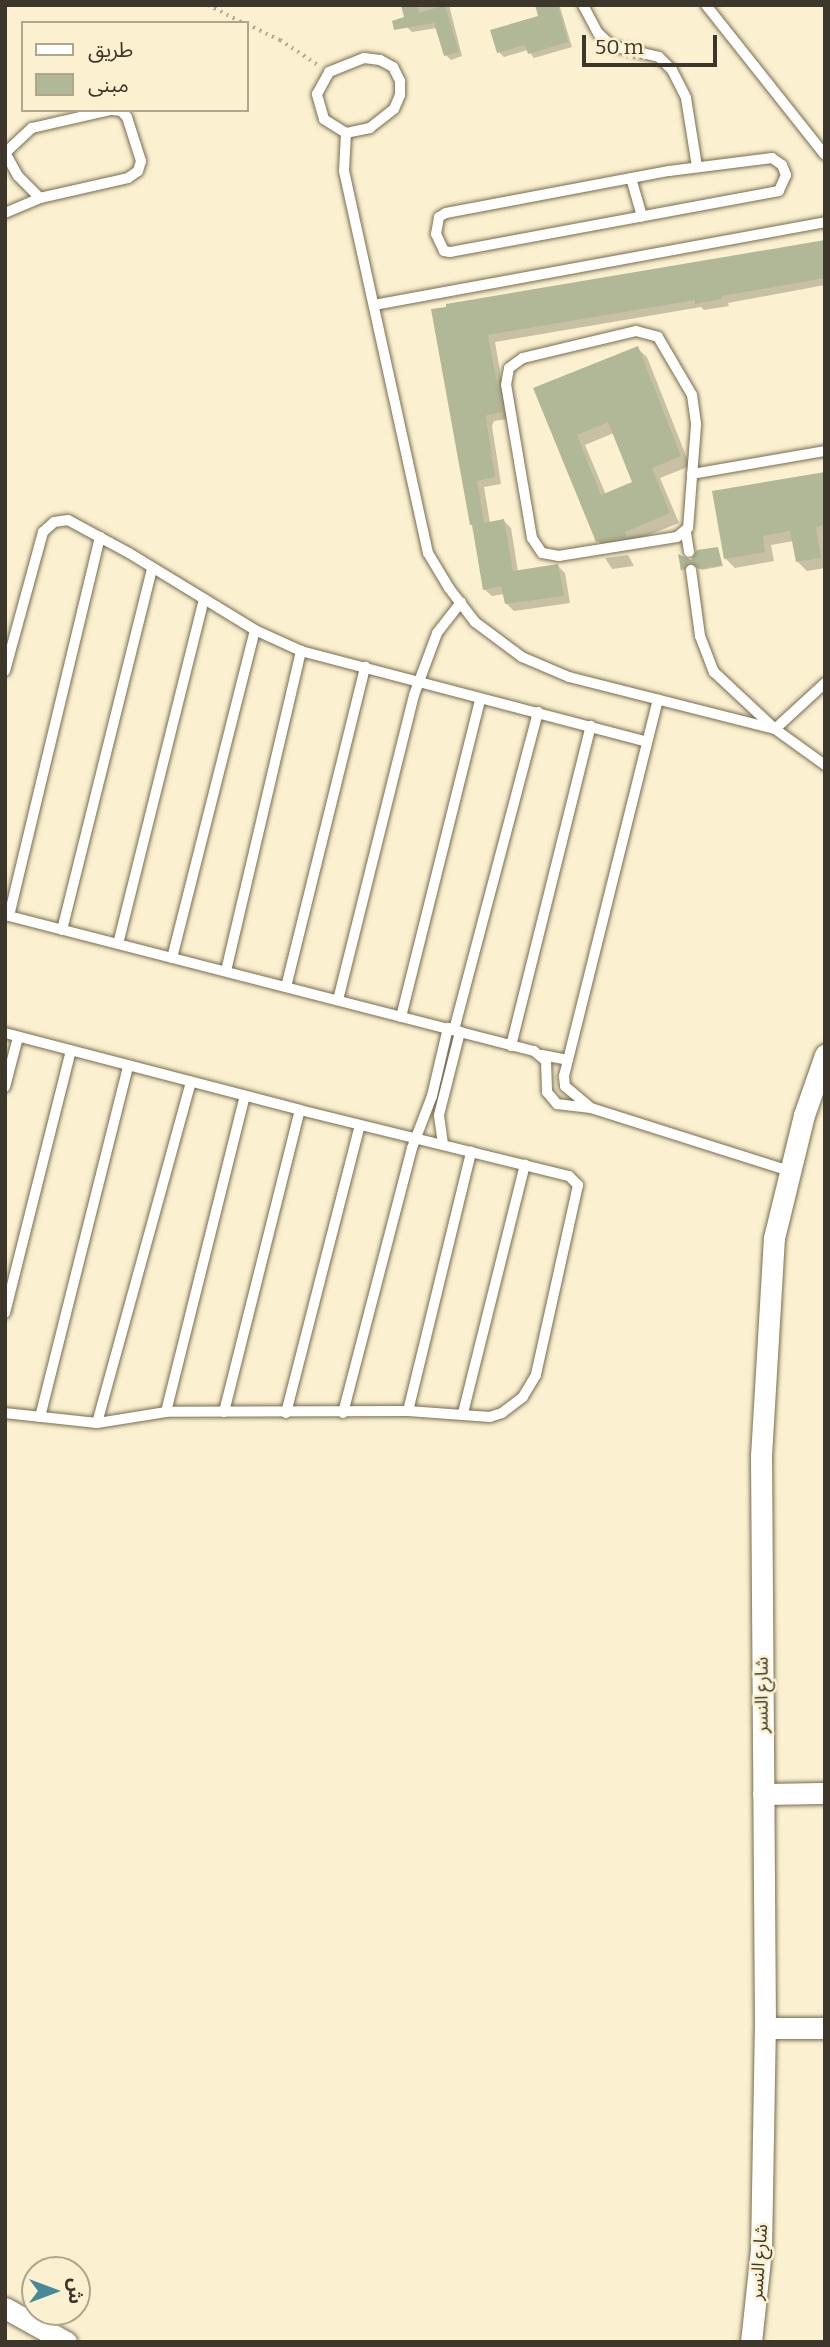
<!DOCTYPE html>
<html>
<head>
<meta charset="utf-8">
<style>
	body { margin:0 }
	#map { position:relative; width:830px; height:2347px; overflow:hidden; background:#fbf0cf; font-family:Bitter,"Noto Sans Arabic",serif }
	div>[style] { position:absolute }
	[style*='--x'] { left:calc(var(--x)*1px); top:calc(var(--y)*1px); width:calc(var(--w)*1px); rotate:calc(var(--a)*1deg) }
	.shadow>* { inset:0; background:#0003 }
	.building>* { inset:0; background:#b1b897 }
	.path>* { height:3.5px; margin-top:-1.75px; transform-origin:0; background:repeating-linear-gradient(90deg,#b5ac93 0 2px,transparent 0 7px) }
	.roads { filter:drop-shadow(0 0 2px #776d50) drop-shadow(0 0 2px #776d50) }
	.service>* { height:10px; margin:-5px; padding:0 5px; transform-origin:5px; border-radius:5px; background:#fff }
	.minor>* { height:21px; margin:-10.5px; padding:0 10.5px; transform-origin:10.5px; border-radius:10.5px; background:#fff }
	span { translate:-50% -50%; white-space:nowrap; text-align:center; line-height:1.15; -webkit-text-stroke:5px #fbf0cf; paint-order:stroke }
	.street-label { font-size:18px; color:#3c372a }
	.frame { position:absolute; inset:0; border:7px solid #3c372a; pointer-events:none }
	.legend { position:absolute; left:21px; top:21px; width:228px; height:91px; box-sizing:border-box; background:#fbf0cf; border:2px solid #afa68d; margin:0; padding:9px 12px; list-style:none; font-size:21px; color:#3c372a }
	.legend li { display:flex; align-items:center; gap:14px; height:35px }
	.legend b { width:35px; border:2px solid #afa68d }
	.north { position:absolute; left:21px; top:2256px; width:70px; height:70px; box-sizing:border-box; background:#fbf0cf; border:2px solid #afa68d; border-radius:50%; rotate:90deg; font-size:19px; font-weight:700; line-height:28px; text-align:center; color:#3c372a }
	.north::after { content:''; display:block; margin:auto; width:24px; height:32px; background:#468999; clip-path:polygon(50% 0,100% 100%,50% 72%,0 100%) }
	.scale { position:absolute; left:582px; top:35px; width:135px; height:32px; box-sizing:border-box; border:4px solid #3c372a; border-top:0; padding-left:9px; font-size:21px; line-height:24px; white-space:nowrap; color:#3c372a; -webkit-text-stroke:5px #fbf0cf; paint-order:stroke }
</style>
</head>
<body>
<div id="map">
	<div class="shadow">
		<div style="clip-path:polygon(403px 5px,449px 5px,462px 56px,451px 60px,446px 55px,437px 28px,412px 32px,407px 27px)"></div>
		<div style="clip-path:polygon(547px 5px,560px 7px,572px 47px,534px 58px,528px 50px,504px 57px,499px 52px,541px 17px)"></div>
		<div style="clip-path:polygon(825px 242px,825px 285px,728px 303px,729px 306px,704px 310px,701px 307px,495px 342px,508px 419px,494px 421px,492px 426px,501px 484px,484px 487px,490px 523px,504px 521px,511px 528px,518px 572px,558px 566px,565px 573px,570px 603px,514px 611px,506px 603px,504px 594px,492px 596px,484px 589px,433px 311px)"></div>
		<div style="clip-path:polygon(evenodd,637px 348px,647px 357px,690px 466px,660px 478px,679px 523px,608px 551px,598px 541px,535px 389px,637px 348px,614px 433px,634px 483px,606px 495px,585px 445px,614px 433px)"></div>
		<div style="clip-path:polygon(825px 473px,825px 568px,807px 571px,797px 561px,794px 541px,771px 545px,774px 561px,735px 568px,725px 558px)"></div>
		<div style="clip-path:polygon(718px 549px,723px 566px,702px 570px,692px 563px,683px 571px,681px 557px,692px 562px)"></div>
		<div style="clip-path:polygon(628px 555px,634px 566px,612px 569px,605px 558px)"></div>
	</div>
	<div class="building">
		<div style="clip-path:polygon(401px 5px,417px 5px,419px 13px,445px 5px,459px 52px,444px 56px,434px 23px,394px 30px,392px 21px,404px 17px)"></div>
		<div style="clip-path:polygon(535px 5px,558px 5px,568px 42px,528px 54px,525px 45px,497px 53px,490px 30px,538px 16px)"></div>
		<div style="clip-path:polygon(825px 240px,825px 278px,722px 296px,722px 299px,695px 304px,695px 300px,488px 335px,502px 412px,487px 415px,486px 418px,495px 477px,477px 481px,484px 523px,504px 519px,513px 571px,558px 564px,564px 596px,505px 604px,501px 586px,483px 590px,472px 525px,479px 524px,470px 525px,431px 309px,446px 307px,446px 304px)"></div>
		<div style="clip-path:polygon(evenodd,638px 346px,681px 456px,652px 468px,670px 513px,625px 532px,626px 537px,596px 542px,533px 388px,638px 346px,608px 422px,632px 482px,601px 495px,577px 435px,608px 422px)"></div>
		<div style="clip-path:polygon(825px 472px,825px 525px,816px 527px,821px 558px,796px 562px,790px 531px,763px 536px,765px 552px,724px 559px,712px 491px)"></div>
		<div style="clip-path:polygon(718px 547px,722px 565px,699px 569px,689px 562px,681px 571px,678px 554px,691px 560px,697px 550px)"></div>
	</div>
	<div class="path">
		<div style="--x:208;--y:5;--w:39;--a:27"></div>
		<div style="--x:247;--y:24;--w:37;--a:26"></div>
		<div style="--x:280;--y:40;--w:45;--a:33.3"></div>
	</div>
	<div class="roads">
		<div class="service">
			<div style="--x:583;--y:5;--w:32;--a:62"></div>
			<div style="--x:598;--y:33;--w:19;--a:43"></div>
			<div style="--x:612;--y:46;--w:48;--a:13.2"></div>
			<div style="--x:659;--y:57;--w:18;--a:45"></div>
			<div style="--x:672;--y:70;--w:31;--a:63"></div>
			<div style="--x:686;--y:98;--w:70;--a:80.9"></div>
			<div style="--x:706;--y:5;--w:191;--a:51.6"></div>
			<div style="--x:364;--y:58;--w:16;--a:7"></div>
			<div style="--x:380;--y:60;--w:15;--a:28"></div>
			<div style="--x:393;--y:67;--w:16;--a:63"></div>
			<div style="--x:400;--y:81;--w:14;--a:90"></div>
			<div style="--x:400;--y:95;--w:15;--a:113"></div>
			<div style="--x:394;--y:109;--w:31;--a:142"></div>
			<div style="--x:370;--y:128;--w:25;--a:168"></div>
			<div style="--x:346;--y:133;--w:26;--a:-148"></div>
			<div style="--x:324;--y:119;--w:26;--a:-106"></div>
			<div style="--x:317;--y:94;--w:25;--a:-61"></div>
			<div style="--x:329;--y:72;--w:38;--a:-22"></div>
			<div style="--x:346;--y:133;--w:38;--a:93"></div>
			<div style="--x:344;--y:171;--w:391;--a:77.6"></div>
			<div style="--x:428;--y:553;--w:41;--a:59"></div>
			<div style="--x:449;--y:588;--w:43;--a:52.6"></div>
			<div style="--x:475;--y:622;--w:59;--a:36.7"></div>
			<div style="--x:522;--y:657;--w:51;--a:23.1"></div>
			<div style="--x:569;--y:677;--w:212;--a:14.2"></div>
			<div style="--x:775;--y:729;--w:68;--a:-42.6"></div>
			<div style="--x:772;--y:158;--w:12;--a:35"></div>
			<div style="--x:782;--y:165;--w:11;--a:68"></div>
			<div style="--x:786;--y:175;--w:17;--a:114"></div>
			<div style="--x:779;--y:191;--w:335;--a:169.5"></div>
			<div style="--x:450;--y:252;--w:6;--a:-171"></div>
			<div style="--x:444;--y:251;--w:19;--a:-115"></div>
			<div style="--x:436;--y:234;--w:17;--a:-80"></div>
			<div style="--x:439;--y:217;--w:8;--a:-30"></div>
			<div style="--x:446;--y:213;--w:227;--a:-10.7"></div>
			<div style="--x:669;--y:171;--w:104;--a:-7.2"></div>
			<div style="--x:631;--y:178;--w:40;--a:74"></div>
			<div style="--x:40;--y:198;--w:31;--a:-135"></div>
			<div style="--x:18;--y:176;--w:26;--a:-119"></div>
			<div style="--x:5;--y:153;--w:37;--a:-43"></div>
			<div style="--x:32;--y:128;--w:80;--a:-13"></div>
			<div style="--x:5;--y:213;--w:38;--a:-23"></div>
			<div style="--x:40;--y:198;--w:90;--a:-12.8"></div>
			<div style="--x:128;--y:178;--w:12;--a:-35"></div>
			<div style="--x:138;--y:171;--w:10;--a:-73"></div>
			<div style="--x:141;--y:161;--w:46;--a:-107.7"></div>
			<div style="--x:127;--y:117;--w:8;--a:-135"></div>
			<div style="--x:121;--y:111;--w:8;--a:-173"></div>
			<div style="--x:374;--y:305;--w:459;--a:-10.4"></div>
			<div style="--x:636;--y:331;--w:23;--a:15"></div>
			<div style="--x:658;--y:337;--w:67;--a:59.6"></div>
			<div style="--x:692;--y:395;--w:30;--a:82"></div>
			<div style="--x:696;--y:425;--w:103;--a:94.4"></div>
			<div style="--x:688;--y:528;--w:14;--a:141"></div>
			<div style="--x:677;--y:537;--w:120;--a:170.9"></div>
			<div style="--x:559;--y:556;--w:17;--a:-170"></div>
			<div style="--x:542;--y:553;--w:18;--a:-124"></div>
			<div style="--x:532;--y:538;--w:155;--a:-99.6"></div>
			<div style="--x:506;--y:385;--w:17;--a:-80"></div>
			<div style="--x:509;--y:368;--w:17;--a:-36"></div>
			<div style="--x:523;--y:358;--w:116;--a:-13.4"></div>
			<div style="--x:692;--y:474;--w:135;--a:-9.8"></div>
			<div style="--x:686;--y:533;--w:19;--a:81"></div>
			<div style="--x:691;--y:570;--w:67;--a:82.2"></div>
			<div style="--x:700;--y:636;--w:39;--a:69"></div>
			<div style="--x:714;--y:672;--w:83;--a:43.1"></div>
			<div style="--x:775;--y:729;--w:62;--a:35.8"></div>
			<div style="--x:5;--y:671;--w:144;--a:-74.7"></div>
			<div style="--x:43;--y:532;--w:15;--a:-42"></div>
			<div style="--x:54;--y:522;--w:14;--a:-8"></div>
			<div style="--x:68;--y:520;--w:69;--a:28.4"></div>
			<div style="--x:129;--y:553;--w:148;--a:31.4"></div>
			<div style="--x:255;--y:630;--w:51;--a:24.5"></div>
			<div style="--x:301;--y:651;--w:356;--a:14.7"></div>
			<div style="--x:5;--y:915;--w:546;--a:14.42"></div>
			<div style="--x:534;--y:1051;--w:16;--a:40"></div>
			<div style="--x:546;--y:1061;--w:31;--a:88"></div>
			<div style="--x:547;--y:1092;--w:16;--a:50"></div>
			<div style="--x:557;--y:1104;--w:34;--a:7"></div>
			<div style="--x:591;--y:1108;--w:209;--a:17.6"></div>
			<div style="--x:9;--y:916;--w:390;--a:-76.5"></div>
			<div style="--x:62;--y:930;--w:373;--a:-76"></div>
			<div style="--x:118;--y:944;--w:355;--a:-76"></div>
			<div style="--x:172;--y:958;--w:338;--a:-75.8"></div>
			<div style="--x:226;--y:971;--w:329;--a:-76.8"></div>
			<div style="--x:286;--y:987;--w:330;--a:-76.1"></div>
			<div style="--x:338;--y:1000;--w:314;--a:-76"></div>
			<div style="--x:414;--y:695;--w:66;--a:-69.6"></div>
			<div style="--x:437;--y:633;--w:39;--a:-52"></div>
			<div style="--x:401;--y:1017;--w:328;--a:-76"></div>
			<div style="--x:454;--y:1030;--w:329;--a:-75.2"></div>
			<div style="--x:5;--y:1033;--w:305;--a:14.6"></div>
			<div style="--x:300;--y:1110;--w:277;--a:13.8"></div>
			<div style="--x:569;--y:1176;--w:13;--a:45"></div>
			<div style="--x:578;--y:1185;--w:195;--a:102.5"></div>
			<div style="--x:536;--y:1375;--w:26;--a:121"></div>
			<div style="--x:523;--y:1397;--w:26;--a:143"></div>
			<div style="--x:502;--y:1413;--w:13;--a:162"></div>
			<div style="--x:490;--y:1417;--w:82;--a:-175.8"></div>
			<div style="--x:408;--y:1411;--w:242;--a:179.8"></div>
			<div style="--x:166;--y:1412;--w:70;--a:170.9"></div>
			<div style="--x:97;--y:1423;--w:93;--a:-173.8"></div>
			<div style="--x:511;--y:1046;--w:330;--a:-76"></div>
			<div style="--x:542;--y:1055;--w:26;--a:11"></div>
			<div style="--x:5;--y:1087;--w:52;--a:-75.4"></div>
			<div style="--x:591;--y:1108;--w:34;--a:-140"></div>
			<div style="--x:565;--y:1086;--w:10;--a:-96"></div>
			<div style="--x:564;--y:1076;--w:388;--a:-76"></div>
			<div style="--x:443;--y:1144;--w:29;--a:-98"></div>
			<div style="--x:439;--y:1115;--w:86;--a:-75.8"></div>
			<div style="--x:5;--y:1313;--w:270;--a:-75.9"></div>
			<div style="--x:408;--y:1411;--w:267;--a:-76.3"></div>
			<div style="--x:166;--y:1412;--w:326;--a:-76"></div>
			<div style="--x:224;--y:1412;--w:311;--a:-75.9"></div>
			<div style="--x:286;--y:1413;--w:297;--a:-75.6"></div>
			<div style="--x:343;--y:1413;--w:274;--a:-75.4"></div>
			<div style="--x:412;--y:1148;--w:56;--a:-69"></div>
			<div style="--x:432;--y:1096;--w:70;--a:-76.8"></div>
			<div style="--x:463;--y:1413;--w:256;--a:-76"></div>
			<div style="--x:40;--y:1417;--w:362;--a:-75.9"></div>
			<div style="--x:97;--y:1423;--w:354;--a:-74.6"></div>
		</div>
		<div class="minor">
			<div style="--x:763;--y:1794;--w:62;--a:-0.9"></div>
			<div style="--x:765;--y:2028;--w:60;--a:0"></div>
			<div style="--x:5;--y:2308;--w:70;--a:29.1"></div>
			<div style="--x:751;--y:2342;--w:93;--a:-83.8"></div>
			<div style="--x:761;--y:2250;--w:222;--a:-89"></div>
			<div style="--x:765;--y:2028;--w:572;--a:-90.4"></div>
			<div style="--x:761;--y:1456;--w:218;--a:-86.6"></div>
			<div style="--x:774;--y:1238;--w:127;--a:-76.3"></div>
			<div style="--x:804;--y:1115;--w:64;--a:-70.7"></div>
		</div>
	</div>
	<div class="street-label">
		<span style="left:762px;top:1695px;rotate:-90deg">شارع النسر</span>
		<span style="left:759px;top:2262px;rotate:-86deg">شارع النسر</span>
	</div>
	<div class="frame"></div>
	<ul class="legend">
	<li><b style="height:9px;background:#fff"></b>طريق</li>
	<li><b style="height:19px;background:#b1b897"></b>مبنى</li>
	</ul>
	<div class="north">ش</div>
	<div class="scale">50 m</div>
</div>
</body>
</html>
